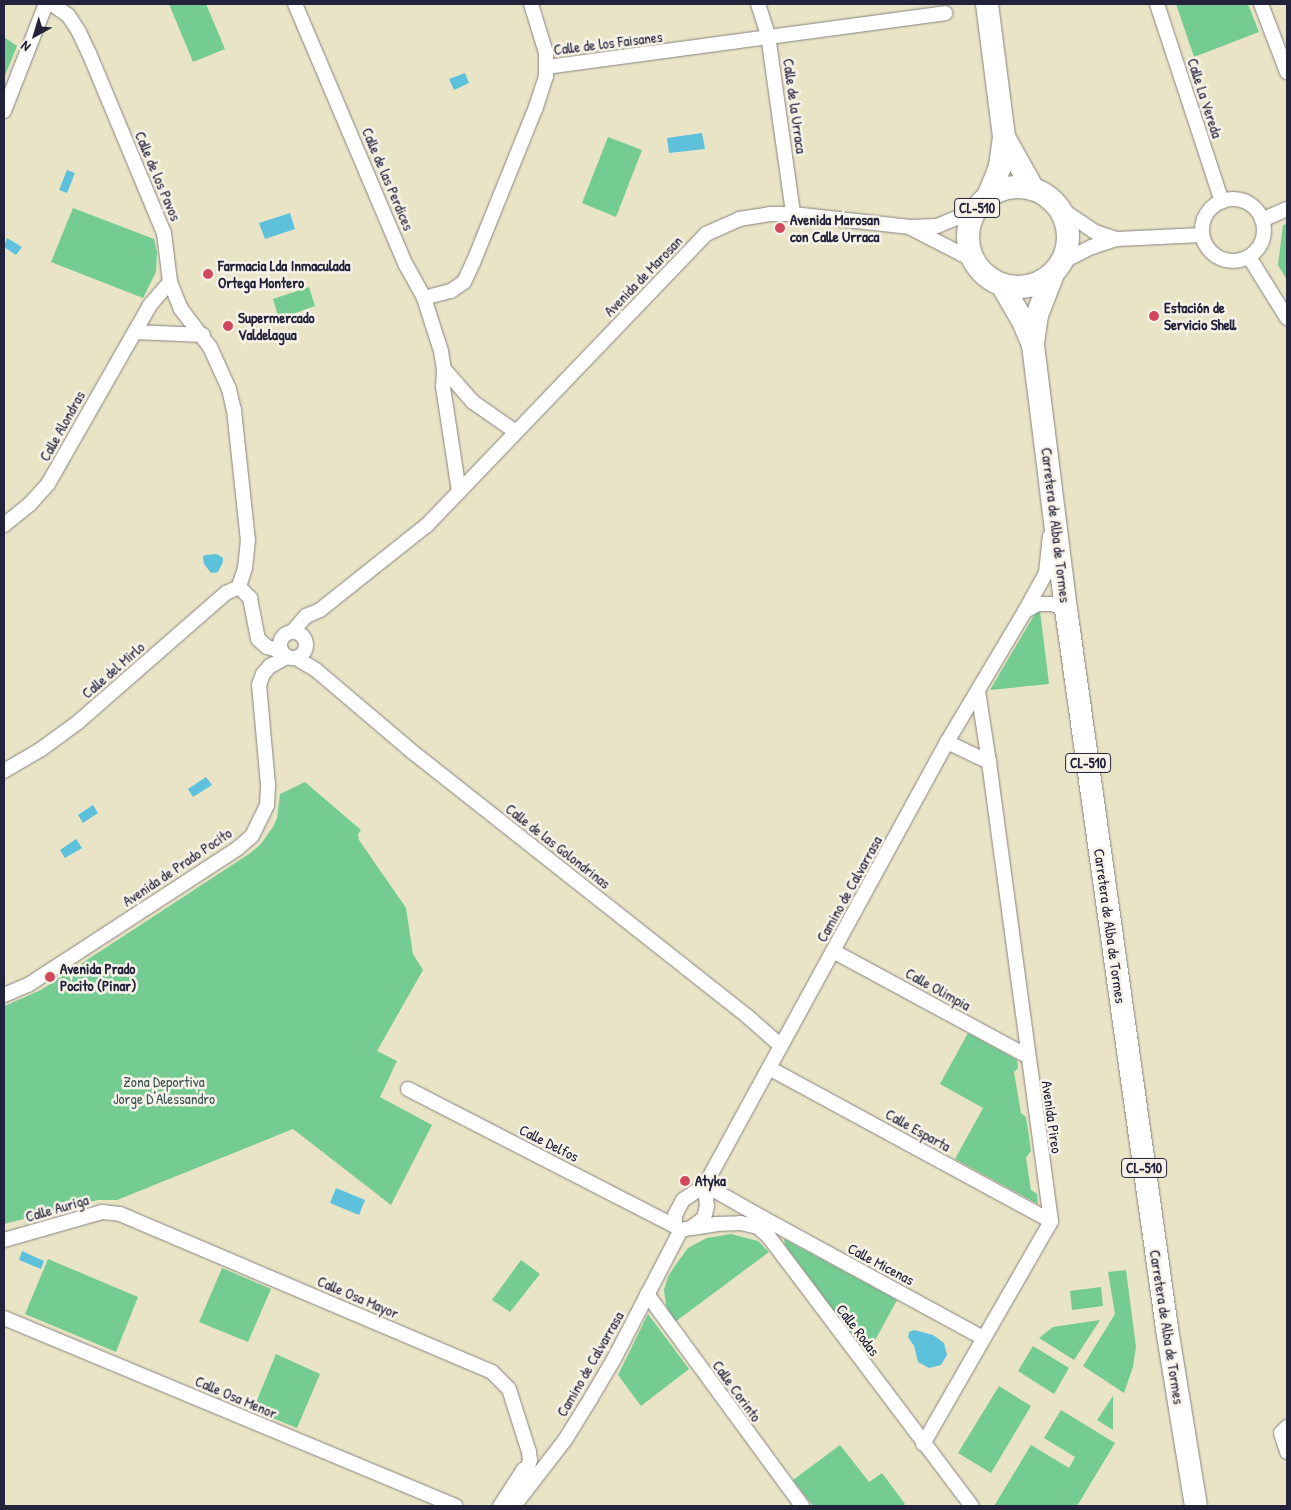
<!DOCTYPE html>
<html>
<head>
<meta charset="utf-8">
<style>
	body { margin:0 }
	#map { position:relative; width:1291px; height:1510px; overflow:hidden; background:#eae4c6; font-family:"Patrick Hand",sans-serif }
	div>[style] { position:absolute }
	[style*='--x'] { left:calc(var(--x)*1px); top:calc(var(--y)*1px); width:calc(var(--w)*1px); rotate:calc(var(--a)*1deg) }
	.green>* { inset:0; background:#74cc92 }
	.water>* { inset:0; background:#5dc1db }
	.roads { filter:drop-shadow(0 0 1px #868380) drop-shadow(0 0 1px #868380) }
	.minor>* { height:14px; margin:-7px; padding:0 7px; transform-origin:7px; border-radius:7px; background:#fff }
	.minor>.ring { margin:-7px; padding:0; box-sizing:content-box; background:none; border:14px solid #fff; border-radius:50% }
	.primary>* { height:22px; margin:-11px; padding:0 11px; transform-origin:11px; border-radius:11px; background:#fff }
	.primary>.ring { margin:-11px; padding:0; box-sizing:content-box; background:none; border:22px solid #fff; border-radius:50% }
	.dots>* { width:14px; height:14px; translate:-50% -50%; box-sizing:border-box; border:2px solid #f7f3e8; border-radius:50% }
	span { translate:-50% -50%; white-space:nowrap; text-align:center; line-height:1.15; -webkit-text-stroke:5px #f7f3e8; paint-order:stroke }
	.shield-label span { padding:1px 4px; background:#f7f3e8; border:1px solid; border-radius:4px; -webkit-text-stroke-width:0 }
	.shield-label { font-size:14px; color:#22223b; font-weight:700 }
	.street-label { font-size:15px; color:#22223b }
	.poi-label { font-size:15px; color:#22223b; font-weight:700 }
	.left { translate:0 -50%; text-align:left }
	.park-label { font-size:15px; color:#3b5555 }
	.frame { position:absolute; inset:0; border:5px solid #22223b; pointer-events:none }
	.north { position:absolute; left:10px; top:10px; width:50px; height:50px; -webkit-text-stroke:4px #f7f3e8; paint-order:stroke; rotate:219deg; font-size:14px; font-weight:700; line-height:20px; text-align:center; color:#22223b }
	.north::after { content:''; display:block; margin:auto; width:18px; height:22px; background:#22223b; clip-path:polygon(50% 0,100% 100%,50% 72%,0 100%) }
</style>
</head>
<body>
<div id="map">
	<div class="green">
		<div style="clip-path:polygon(169px 4px,206px 4px,225px 49px,193px 62px)"></div>
		<div style="clip-path:polygon(1176px 4px,1248px 4px,1259px 32px,1194px 57px)"></div>
		<div style="clip-path:polygon(4px 37px,17px 46px,4px 78px)"></div>
		<div style="clip-path:polygon(608px 137px,642px 150px,616px 217px,582px 203px)"></div>
		<div style="clip-path:polygon(73px 208px,154px 239px,157px 252px,156px 272px,143px 298px,51px 262px)"></div>
		<div style="clip-path:polygon(1287px 224px,1287px 280px,1278px 265px,1283px 225px)"></div>
		<div style="clip-path:polygon(309px 287px,315px 306px,279px 319px,273px 299px)"></div>
		<div style="clip-path:polygon(1040px 611px,1049px 684px,990px 690px,1036px 612px)"></div>
		<div style="clip-path:polygon(305px 782px,361px 830px,358px 834px,359px 840px,406px 908px,413px 954px,423px 970px,377px 1051px,397px 1061px,380px 1097px,432px 1125px,391px 1205px,293px 1129px,117px 1200px,98px 1200px,4px 1224px,4px 1006px,41px 990px,249px 854px,260px 845px,273px 827px,277px 818px,280px 794px)"></div>
		<div style="clip-path:polygon(968px 1033px,1017px 1060px,1018px 1068px,1014px 1072px,1021px 1113px,1026px 1117px,1031px 1151px,1026px 1158px,1031px 1190px,1037px 1194px,1038px 1204px,955px 1159px,983px 1108px,940px 1084px)"></div>
		<div style="clip-path:polygon(731px 1234px,758px 1241px,769px 1252px,675px 1322px,666px 1305px,664px 1290px,668px 1277px,674px 1267px,688px 1248px,697px 1243px,707px 1238px)"></div>
		<div style="clip-path:polygon(784px 1239px,897px 1300px,867px 1355px,785px 1245px)"></div>
		<div style="clip-path:polygon(48px 1259px,138px 1297px,116px 1352px,25px 1314px)"></div>
		<div style="clip-path:polygon(521px 1260px,540px 1274px,510px 1312px,492px 1300px)"></div>
		<div style="clip-path:polygon(222px 1268px,271px 1289px,248px 1342px,199px 1322px)"></div>
		<div style="clip-path:polygon(1126px 1270px,1136px 1347px,1133px 1367px,1124px 1393px,1083px 1366px,1115px 1314px,1108px 1272px)"></div>
		<div style="clip-path:polygon(1101px 1287px,1103px 1306px,1072px 1310px,1070px 1291px)"></div>
		<div style="clip-path:polygon(648px 1314px,689px 1369px,641px 1406px,618px 1375px)"></div>
		<div style="clip-path:polygon(1100px 1320px,1074px 1360px,1039px 1338px,1053px 1327px)"></div>
		<div style="clip-path:polygon(1033px 1346px,1069px 1368px,1054px 1394px,1018px 1371px)"></div>
		<div style="clip-path:polygon(276px 1354px,320px 1374px,297px 1428px,253px 1410px)"></div>
		<div style="clip-path:polygon(999px 1386px,1031px 1406px,991px 1473px,958px 1453px)"></div>
		<div style="clip-path:polygon(1113px 1396px,1113px 1430px,1097px 1420px)"></div>
		<div style="clip-path:polygon(1061px 1410px,1115px 1443px,1077px 1506px,994px 1506px,1031px 1445px,1069px 1468px,1075px 1457px,1044px 1438px)"></div>
		<div style="clip-path:polygon(840px 1445px,869px 1482px,882px 1473px,905px 1504px,903px 1506px,813px 1506px,793px 1480px)"></div>
	</div>
	<div class="water">
		<div style="clip-path:polygon(465px 73px,469px 83px,454px 90px,449px 79px)"></div>
		<div style="clip-path:polygon(702px 133px,705px 149px,669px 153px,667px 138px)"></div>
		<div style="clip-path:polygon(67px 170px,75px 173px,67px 193px,59px 190px)"></div>
		<div style="clip-path:polygon(290px 213px,295px 229px,265px 239px,259px 223px)"></div>
		<div style="clip-path:polygon(7px 238px,22px 247px,16px 255px,4px 247px)"></div>
		<div style="clip-path:polygon(217px 554px,223px 558px,223px 562px,218px 572px,211px 573px,204px 564px,203px 557px,205px 555px)"></div>
		<div style="clip-path:polygon(206px 777px,212px 785px,193px 797px,188px 789px)"></div>
		<div style="clip-path:polygon(93px 805px,98px 813px,83px 823px,78px 815px)"></div>
		<div style="clip-path:polygon(76px 839px,82px 848px,65px 858px,60px 850px)"></div>
		<div style="clip-path:polygon(336px 1188px,365px 1200px,359px 1215px,330px 1203px)"></div>
		<div style="clip-path:polygon(22px 1251px,44px 1261px,41px 1269px,19px 1260px)"></div>
		<div style="clip-path:polygon(914px 1330px,933px 1335px,944px 1343px,947px 1355px,941px 1365px,929px 1368px,918px 1362px,914px 1346px,908px 1337px,909px 1332px)"></div>
	</div>
	<div class="roads">
		<div class="minor">
			<div style="--x:52;--y:4;--w:19;--a:35"></div>
			<div style="--x:68;--y:15;--w:20;--a:57"></div>
			<div style="--x:79;--y:32;--w:23;--a:65"></div>
			<div style="--x:89;--y:53;--w:195;--a:67.4"></div>
			<div style="--x:164;--y:233;--w:49;--a:83"></div>
			<div style="--x:170;--y:282;--w:29;--a:68"></div>
			<div style="--x:181;--y:309;--w:48;--a:52.7"></div>
			<div style="--x:210;--y:347;--w:46;--a:65.7"></div>
			<div style="--x:229;--y:389;--w:22;--a:77"></div>
			<div style="--x:234;--y:410;--w:131;--a:83.9"></div>
			<div style="--x:248;--y:540;--w:28;--a:96"></div>
			<div style="--x:245;--y:568;--w:20;--a:108"></div>
			<div style="--x:295;--y:4;--w:284;--a:67"></div>
			<div style="--x:406;--y:265;--w:38;--a:61"></div>
			<div style="--x:424;--y:298;--w:56;--a:72.2"></div>
			<div style="--x:441;--y:351;--w:18;--a:81"></div>
			<div style="--x:444;--y:369;--w:18;--a:93"></div>
			<div style="--x:443;--y:387;--w:106;--a:81.3"></div>
			<div style="--x:758;--y:4;--w:33;--a:72"></div>
			<div style="--x:768;--y:35;--w:181;--a:82"></div>
			<div style="--x:1157;--y:4;--w:208;--a:71.8"></div>
			<div style="--x:1261;--y:4;--w:73;--a:69.1"></div>
			<div style="--x:547;--y:67;--w:402;--a:-7.7"></div>
			<div style="--x:4;--y:111;--w:115;--a:-68.6"></div>
			<div class="ring" style="left:1202px;top:199px;width:48px;height:48px"></div>
			<div style="--x:1058;--y:207;--w:45;--a:34"></div>
			<div style="--x:1095;--y:232;--w:23;--a:18"></div>
			<div style="--x:1262;--y:220;--w:27;--a:-24"></div>
			<div style="--x:911;--y:228;--w:70;--a:27.3"></div>
			<div style="--x:1249;--y:257;--w:72;--a:58.1"></div>
			<div style="--x:1062;--y:262;--w:34;--a:-27"></div>
			<div style="--x:1092;--y:247;--w:26;--a:-18"></div>
			<div style="--x:1117;--y:239;--w:85;--a:-2.7"></div>
			<div style="--x:424;--y:298;--w:28;--a:-15"></div>
			<div style="--x:451;--y:291;--w:16;--a:-35"></div>
			<div style="--x:464;--y:282;--w:21;--a:-65"></div>
			<div style="--x:473;--y:263;--w:168;--a:-68"></div>
			<div style="--x:536;--y:107;--w:33;--a:-72"></div>
			<div style="--x:546;--y:76;--w:23;--a:-90"></div>
			<div style="--x:546;--y:53;--w:51;--a:-107"></div>
			<div style="--x:135;--y:332;--w:68;--a:2.5"></div>
			<div style="--x:444;--y:369;--w:44;--a:48.7"></div>
			<div style="--x:473;--y:402;--w:52;--a:34.9"></div>
			<div style="--x:4;--y:525;--w:33;--a:-39"></div>
			<div style="--x:30;--y:504;--w:27;--a:-48"></div>
			<div style="--x:48;--y:484;--w:206;--a:-60.3"></div>
			<div style="--x:150;--y:305;--w:30;--a:-49"></div>
			<div style="--x:239;--y:587;--w:16;--a:45"></div>
			<div style="--x:250;--y:598;--w:42;--a:79"></div>
			<div style="--x:258;--y:639;--w:12;--a:42"></div>
			<div style="--x:267;--y:647;--w:15;--a:16"></div>
			<div style="--x:1025;--y:611;--w:15;--a:-28"></div>
			<div style="--x:1038;--y:604;--w:14;--a:0"></div>
			<div style="--x:1052;--y:604;--w:15;--a:20"></div>
			<div style="--x:293;--y:631;--w:20;--a:-49"></div>
			<div style="--x:306;--y:616;--w:15;--a:-23"></div>
			<div style="--x:320;--y:610;--w:137;--a:-38.5"></div>
			<div style="--x:427;--y:525;--w:403;--a:-46.2"></div>
			<div style="--x:706;--y:234;--w:36;--a:-24"></div>
			<div style="--x:739;--y:219;--w:30;--a:-9"></div>
			<div style="--x:769;--y:214;--w:24;--a:0"></div>
			<div style="--x:793;--y:214;--w:118;--a:6.3"></div>
			<div style="--x:910;--y:227;--w:27;--a:-2"></div>
			<div style="--x:937;--y:226;--w:42;--a:-22.3"></div>
			<div class="ring" style="left:280px;top:632px;width:12px;height:12px"></div>
			<div style="--x:296;--y:658;--w:23;--a:31"></div>
			<div style="--x:316;--y:670;--w:128;--a:40.3"></div>
			<div style="--x:414;--y:753;--w:424;--a:38.3"></div>
			<div style="--x:747;--y:1016;--w:45;--a:41.4"></div>
			<div style="--x:947;--y:742;--w:47;--a:25.5"></div>
			<div style="--x:4;--y:771;--w:42;--a:-30.3"></div>
			<div style="--x:40;--y:750;--w:46;--a:-36.1"></div>
			<div style="--x:77;--y:723;--w:198;--a:-41.1"></div>
			<div style="--x:226;--y:593;--w:14;--a:-25"></div>
			<div style="--x:833;--y:951;--w:221;--a:28.4"></div>
			<div style="--x:4;--y:995;--w:26;--a:-23"></div>
			<div style="--x:28;--y:985;--w:24;--a:-33"></div>
			<div style="--x:48;--y:972;--w:227;--a:-33.1"></div>
			<div style="--x:238;--y:848;--w:18;--a:-41"></div>
			<div style="--x:252;--y:836;--w:34;--a:-64"></div>
			<div style="--x:267;--y:805;--w:20;--a:-87"></div>
			<div style="--x:268;--y:785;--w:100;--a:-95.1"></div>
			<div style="--x:259;--y:685;--w:12;--a:-70"></div>
			<div style="--x:263;--y:674;--w:11;--a:-49"></div>
			<div style="--x:270;--y:666;--w:19;--a:-28"></div>
			<div style="--x:769;--y:1068;--w:321;--a:28.5"></div>
			<div style="--x:408;--y:1089;--w:300;--a:27.2"></div>
			<div style="--x:705;--y:1185;--w:21;--a:85"></div>
			<div style="--x:707;--y:1206;--w:12;--a:104"></div>
			<div style="--x:704;--y:1218;--w:16;--a:142"></div>
			<div style="--x:691;--y:1228;--w:10;--a:169"></div>
			<div style="--x:681;--y:1230;--w:7;--a:-146"></div>
			<div style="--x:675;--y:1226;--w:11;--a:-90"></div>
			<div style="--x:675;--y:1215;--w:17;--a:-62"></div>
			<div style="--x:683;--y:1200;--w:27;--a:-34"></div>
			<div style="--x:705;--y:1185;--w:505;--a:-61.35"></div>
			<div style="--x:947;--y:742;--w:152;--a:-59.2"></div>
			<div style="--x:1025;--y:611;--w:43;--a:-61.1"></div>
			<div style="--x:1046;--y:573;--w:37;--a:-84"></div>
			<div style="--x:705;--y:1185;--w:67;--a:29.6"></div>
			<div style="--x:763;--y:1218;--w:251;--a:28.6"></div>
			<div style="--x:692;--y:1228;--w:24;--a:-9"></div>
			<div style="--x:716;--y:1224;--w:25;--a:-2"></div>
			<div style="--x:741;--y:1223;--w:17;--a:13"></div>
			<div style="--x:758;--y:1227;--w:15;--a:42"></div>
			<div style="--x:769;--y:1237;--w:337;--a:53"></div>
			<div style="--x:4;--y:1240;--w:102;--a:-15.9"></div>
			<div style="--x:102;--y:1212;--w:18;--a:6"></div>
			<div style="--x:120;--y:1214;--w:404;--a:23"></div>
			<div style="--x:492;--y:1372;--w:24;--a:45"></div>
			<div style="--x:509;--y:1389;--w:66;--a:72.4"></div>
			<div style="--x:529;--y:1452;--w:8;--a:83"></div>
			<div style="--x:530;--y:1460;--w:22;--a:106"></div>
			<div style="--x:524;--y:1481;--w:10;--a:79"></div>
			<div style="--x:647;--y:1294;--w:263;--a:53.8"></div>
			<div style="--x:4;--y:1318;--w:489;--a:22.6"></div>
			<div style="--x:1287;--y:1427;--w:8;--a:135"></div>
			<div style="--x:1281;--y:1433;--w:20;--a:72"></div>
			<div style="--x:923;--y:1444;--w:257;--a:-60.1"></div>
			<div style="--x:1051;--y:1221;--w:463;--a:-97.7"></div>
			<div style="--x:989;--y:762;--w:72;--a:-98.8"></div>
			<div style="--x:500;--y:1506;--w:44;--a:-57"></div>
			<div style="--x:514;--y:1506;--w:83;--a:-52.3"></div>
			<div style="--x:565;--y:1440;--w:49;--a:-58.2"></div>
			<div style="--x:591;--y:1398;--w:45;--a:-59.5"></div>
			<div style="--x:614;--y:1359;--w:145;--a:-62.6"></div>
		</div>
		<div class="primary">
			<div style="--x:987;--y:4;--w:134;--a:82.7"></div>
			<div style="--x:1004;--y:137;--w:30;--a:98"></div>
			<div style="--x:1000;--y:167;--w:32;--a:112"></div>
			<div style="--x:1004;--y:137;--w:60;--a:60.9"></div>
			<div class="ring" style="left:968px;top:187px;width:78px;height:78px"></div>
			<div style="--x:1053;--y:274;--w:44;--a:111.3"></div>
			<div style="--x:1037;--y:315;--w:30;--a:98"></div>
			<div style="--x:1033;--y:345;--w:266;--a:82.9"></div>
			<div style="--x:1066;--y:609;--w:727;--a:82.01"></div>
			<div style="--x:1167;--y:1329;--w:179;--a:80.7"></div>
			<div style="--x:1002;--y:285;--w:39;--a:60"></div>
			<div style="--x:1022;--y:319;--w:28;--a:67"></div>
		</div>
	</div>
	<div class="dots">
		<div style="left:780px;top:228px;background:#d1495b"></div>
		<div style="left:208px;top:274px;background:#d1495b"></div>
		<div style="left:1154px;top:316px;background:#d1495b"></div>
		<div style="left:228px;top:326px;background:#d1495b"></div>
		<div style="left:50px;top:977px;background:#d1495b"></div>
		<div style="left:685px;top:1181px;background:#d1495b"></div>
	</div>
	<div class="shield-label">
		<span style="left:977px;top:208px">CL-510</span>
		<span style="left:1088px;top:763px">CL-510</span>
		<span style="left:1144px;top:1168px">CL-510</span>
	</div>
	<div class="street-label">
		<span style="left:608px;top:43px;rotate:-7deg">Calle de los Faisanes</span>
		<span style="left:1205px;top:98px;rotate:72deg">Calle La Vereda</span>
		<span style="left:795px;top:106px;rotate:82deg">Calle de la Urraca</span>
		<span style="left:158px;top:176px;rotate:67deg">Calle de los Pavos</span>
		<span style="left:388px;top:179px;rotate:67deg">Calle de las Perdices</span>
		<span style="left:643px;top:276px;rotate:-46deg">Avenida de Marosan</span>
		<span style="left:62px;top:426px;rotate:-61deg">Calle Alondras</span>
		<span style="left:1056px;top:525px;rotate:83deg">Carretera de Alba de Tormes</span>
		<span style="left:113px;top:670px;rotate:-41deg">Calle del Mirlo</span>
		<span style="left:558px;top:846px;rotate:38deg">Calle de las Golondrinas</span>
		<span style="left:177px;top:867px;rotate:-34deg">Avenida de Prado Pocito</span>
		<span style="left:849px;top:889px;rotate:-61deg">Camino de Calvarrasa</span>
		<span style="left:1110px;top:926px;rotate:82deg">Carretera de Alba de Tormes</span>
		<span style="left:938px;top:989px;rotate:29deg">Calle Olimpia</span>
		<span style="left:1052px;top:1117px;rotate:82deg">Avenida Pireo</span>
		<span style="left:918px;top:1130px;rotate:29deg">Calle Esparta</span>
		<span style="left:549px;top:1143px;rotate:27deg">Calle Delfos</span>
		<span style="left:57px;top:1208px;rotate:-16deg">Calle Auriga</span>
		<span style="left:881px;top:1264px;rotate:28deg">Calle Micenas</span>
		<span style="left:358px;top:1297px;rotate:23deg">Calle Osa Mayor</span>
		<span style="left:1167px;top:1327px;rotate:81deg">Carretera de Alba de Tormes</span>
		<span style="left:858px;top:1330px;rotate:53deg">Calle Rodas</span>
		<span style="left:590px;top:1364px;rotate:-60deg">Camino de Calvarrasa</span>
		<span style="left:737px;top:1391px;rotate:54deg">Calle Corinto</span>
		<span style="left:236px;top:1397px;rotate:23deg">Calle Osa Menor</span>
	</div>
	<div class="poi-label">
		<span class="left" style="left:790px;top:228px">Avenida Marosan<br>con Calle Urraca</span>
		<span class="left" style="left:218px;top:274px">Farmacia Lda Inmaculada<br>Ortega Montero</span>
		<span class="left" style="left:1164px;top:316px">Estación de<br>Servicio Shell</span>
		<span class="left" style="left:238px;top:326px">Supermercado<br>Valdelagua</span>
		<span class="left" style="left:60px;top:977px">Avenida Prado<br>Pocito (Pinar)</span>
		<span class="left" style="left:695px;top:1181px">Atyka</span>
	</div>
	<div class="park-label">
		<span style="left:164px;top:1090px">Zona Deportiva<br>Jorge D'Alessandro</span>
	</div>
	<div class="frame"></div>
	<div class="north">N</div>
</div>
</body>
</html>
